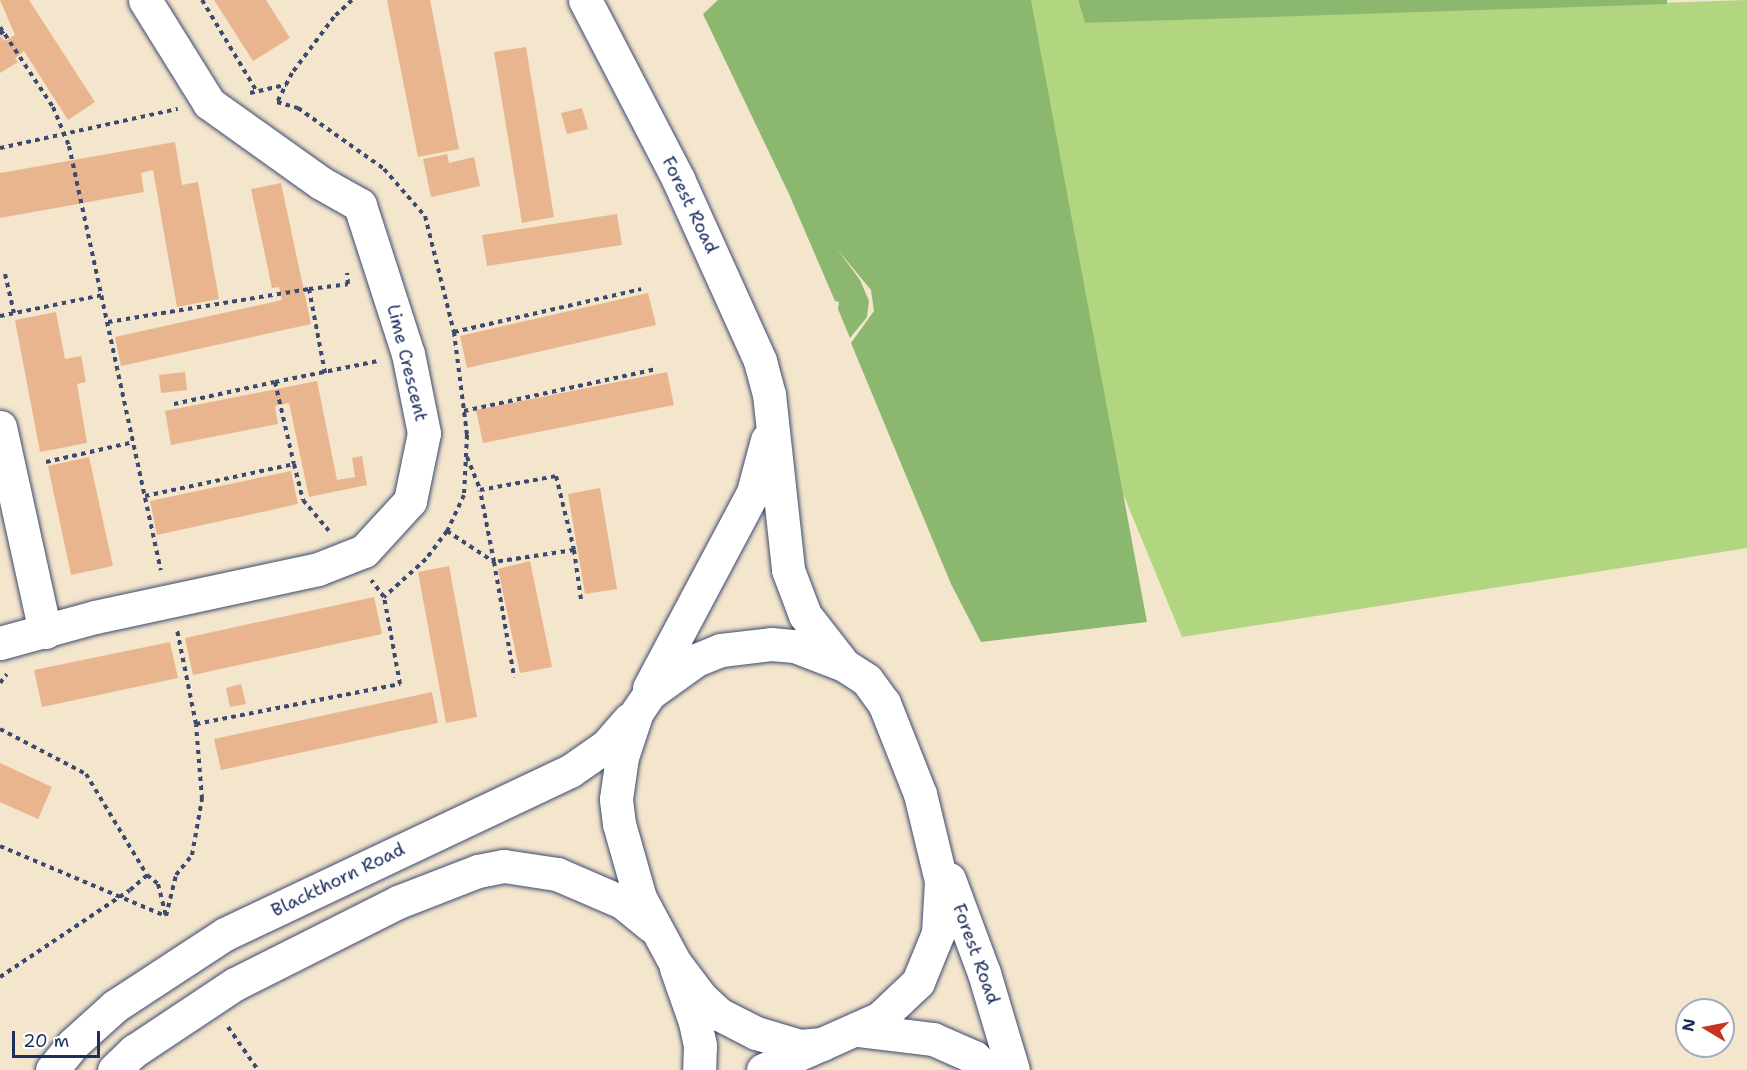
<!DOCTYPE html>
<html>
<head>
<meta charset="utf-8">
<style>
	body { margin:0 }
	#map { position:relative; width:1747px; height:1070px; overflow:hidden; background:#f4e5cd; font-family:"Shantell Sans",sans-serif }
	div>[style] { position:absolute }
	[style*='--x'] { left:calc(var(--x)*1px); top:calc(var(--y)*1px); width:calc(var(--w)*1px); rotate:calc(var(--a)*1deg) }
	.green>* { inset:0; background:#b1d67f }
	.forest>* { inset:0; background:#8cb76e }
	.building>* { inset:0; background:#e9b58f }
	.path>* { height:4px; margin-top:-2px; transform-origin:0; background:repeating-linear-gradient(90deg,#3c4a6f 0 4.5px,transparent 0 9px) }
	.roads { filter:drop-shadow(0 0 2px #3c4a6f) drop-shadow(0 0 2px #3c4a6f) }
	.street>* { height:33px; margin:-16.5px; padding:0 16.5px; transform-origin:16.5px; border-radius:16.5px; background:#fff }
	.secondary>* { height:33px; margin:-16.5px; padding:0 16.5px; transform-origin:16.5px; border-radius:16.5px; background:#fff }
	span { translate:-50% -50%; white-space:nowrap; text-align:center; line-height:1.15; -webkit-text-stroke:6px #fff; paint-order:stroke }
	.street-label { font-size:18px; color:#1b2f5e }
	.north { position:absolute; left:1675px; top:998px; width:60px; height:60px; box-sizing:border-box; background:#fff; border:2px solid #a4acbf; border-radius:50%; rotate:280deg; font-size:16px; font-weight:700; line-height:24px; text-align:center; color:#1b2f5e }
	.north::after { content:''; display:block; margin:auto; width:21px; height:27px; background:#c8321e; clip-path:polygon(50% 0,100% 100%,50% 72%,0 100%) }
	.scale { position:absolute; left:12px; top:1031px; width:88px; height:27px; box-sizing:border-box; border:3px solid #1b2f5e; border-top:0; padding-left:8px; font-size:18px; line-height:21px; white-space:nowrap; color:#1b2f5e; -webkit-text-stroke:4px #fff; paint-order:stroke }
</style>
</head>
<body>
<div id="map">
	<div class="green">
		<div style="clip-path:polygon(920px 0,1078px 0,1085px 23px,1747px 0,1747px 548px,1182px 637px)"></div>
	</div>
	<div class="forest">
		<div style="clip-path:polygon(718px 0,1031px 0,1147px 622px,981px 642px,951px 584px,851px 343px,874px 311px,871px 290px,837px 249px,860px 280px,869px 301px,867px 317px,850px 338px,838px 309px,839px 302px,835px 301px,789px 194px,703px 14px)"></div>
		<div style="clip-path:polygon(1078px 0,1667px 0,1667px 4px,1085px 23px)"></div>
	</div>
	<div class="building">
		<div style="clip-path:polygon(0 0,29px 0,95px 102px,68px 120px,24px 51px,15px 58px,18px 62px,0 73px,0 36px,5px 41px,15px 35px)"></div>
		<div style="clip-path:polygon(214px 0,266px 0,290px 38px,253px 61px)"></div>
		<div style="clip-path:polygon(387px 0,430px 0,459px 149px,418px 157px)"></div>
		<div style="clip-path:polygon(526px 47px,554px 217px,522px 223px,494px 52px)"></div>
		<div style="clip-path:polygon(582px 108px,588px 129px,567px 134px,561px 113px)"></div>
		<div style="clip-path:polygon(175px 142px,182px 185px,198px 182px,219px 299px,177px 307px,153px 170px,141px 173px,144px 192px,0 218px,0 173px)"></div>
		<div style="clip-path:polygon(447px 154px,449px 163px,474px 157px,480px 186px,431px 197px,423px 159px)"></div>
		<div style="clip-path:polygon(281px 183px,311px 324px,121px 366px,115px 337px,282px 300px,279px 287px,272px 288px,251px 189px)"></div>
		<div style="clip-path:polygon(617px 214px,622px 245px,487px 266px,482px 235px)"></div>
		<div style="clip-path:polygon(648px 293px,656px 325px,467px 368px,460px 336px)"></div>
		<div style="clip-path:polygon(56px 312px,65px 359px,81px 356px,86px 382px,77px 384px,87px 443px,40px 452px,15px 320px)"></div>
		<div style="clip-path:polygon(185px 372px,187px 390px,161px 393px,159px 375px)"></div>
		<div style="clip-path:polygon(667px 372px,674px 405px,483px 443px,476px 410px)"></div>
		<div style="clip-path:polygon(317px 381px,337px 480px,355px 477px,352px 458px,362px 456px,367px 485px,309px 497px,289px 403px,275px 406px,278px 424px,171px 445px,165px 411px)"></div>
		<div style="clip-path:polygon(89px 457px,113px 566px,71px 575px,48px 466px)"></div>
		<div style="clip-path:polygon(291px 471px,298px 504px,157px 535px,150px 501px)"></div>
		<div style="clip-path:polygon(600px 488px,617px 589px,585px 594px,568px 494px)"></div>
		<div style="clip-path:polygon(530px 561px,552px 667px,520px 673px,498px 569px)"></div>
		<div style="clip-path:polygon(449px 566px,477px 717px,446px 723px,418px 572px)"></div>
		<div style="clip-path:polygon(374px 597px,382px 634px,193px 675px,185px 638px)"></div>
		<div style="clip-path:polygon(170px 642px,178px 678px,42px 707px,34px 670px)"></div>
		<div style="clip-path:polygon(241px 684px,246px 704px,230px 707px,226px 688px)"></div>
		<div style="clip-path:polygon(432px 692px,438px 723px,221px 770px,214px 739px)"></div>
		<div style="clip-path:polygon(0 763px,52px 787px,38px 819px,0 802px)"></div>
	</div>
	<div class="path">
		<div style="--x:202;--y:0;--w:107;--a:59.1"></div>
		<div style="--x:352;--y:0;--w:25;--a:137"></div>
		<div style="--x:334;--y:17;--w:70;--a:126.9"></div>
		<div style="--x:292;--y:73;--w:33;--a:117"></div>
		<div style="--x:277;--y:102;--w:22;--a:16"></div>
		<div style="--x:298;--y:108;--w:105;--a:35.3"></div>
		<div style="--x:384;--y:169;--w:62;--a:48.9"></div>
		<div style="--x:425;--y:216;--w:120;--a:76"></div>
		<div style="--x:454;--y:332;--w:104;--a:82.8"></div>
		<div style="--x:467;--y:435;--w:60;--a:92.9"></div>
		<div style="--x:464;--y:495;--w:40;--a:115"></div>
		<div style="--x:447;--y:531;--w:35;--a:127"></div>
		<div style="--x:426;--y:559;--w:57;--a:137.9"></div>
		<div style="--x:0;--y:27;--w:96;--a:56.5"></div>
		<div style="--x:53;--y:107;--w:42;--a:67.7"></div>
		<div style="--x:69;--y:146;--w:434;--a:77.8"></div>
		<div style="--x:0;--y:34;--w:6;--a:-39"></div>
		<div style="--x:250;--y:93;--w:37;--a:-13"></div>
		<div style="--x:0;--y:148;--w:182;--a:-12.4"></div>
		<div style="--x:5;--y:274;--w:40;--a:77"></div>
		<div style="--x:309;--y:289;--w:39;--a:-7"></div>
		<div style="--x:348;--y:284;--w:11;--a:-95"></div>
		<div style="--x:0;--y:316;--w:104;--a:-11.6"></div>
		<div style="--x:108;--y:322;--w:204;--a:-9.3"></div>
		<div style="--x:309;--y:289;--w:86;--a:79.2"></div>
		<div style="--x:454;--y:332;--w:192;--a:-12.9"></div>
		<div style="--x:275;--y:382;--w:105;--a:-11.5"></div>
		<div style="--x:174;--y:404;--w:103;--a:-12.3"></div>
		<div style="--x:275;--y:382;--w:84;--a:77"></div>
		<div style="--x:464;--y:411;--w:197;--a:-12.3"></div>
		<div style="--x:467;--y:457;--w:35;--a:68"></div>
		<div style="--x:46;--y:462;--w:90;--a:-12.8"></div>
		<div style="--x:145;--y:496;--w:152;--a:-12.1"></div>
		<div style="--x:294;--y:464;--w:37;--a:76"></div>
		<div style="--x:303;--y:500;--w:40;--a:50"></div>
		<div style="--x:447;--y:531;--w:56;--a:33.4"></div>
		<div style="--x:494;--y:562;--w:117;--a:80.1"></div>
		<div style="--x:574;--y:550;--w:81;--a:171.5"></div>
		<div style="--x:494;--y:562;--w:73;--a:-101"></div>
		<div style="--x:480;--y:490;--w:77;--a:-10.4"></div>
		<div style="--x:556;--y:476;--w:76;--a:76.3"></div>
		<div style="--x:574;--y:550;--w:50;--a:82"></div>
		<div style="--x:0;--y:683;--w:11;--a:-52"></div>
		<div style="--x:196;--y:724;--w:208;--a:-11.1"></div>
		<div style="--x:400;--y:684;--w:88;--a:-100.4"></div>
		<div style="--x:384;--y:597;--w:21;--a:-127"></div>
		<div style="--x:0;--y:729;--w:97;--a:27.6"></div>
		<div style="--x:86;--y:774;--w:118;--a:58.9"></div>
		<div style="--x:147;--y:875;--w:14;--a:39"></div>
		<div style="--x:158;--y:884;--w:32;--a:76"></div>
		<div style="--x:0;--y:846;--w:180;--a:22.9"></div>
		<div style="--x:166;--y:916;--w:42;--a:-76.3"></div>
		<div style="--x:176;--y:875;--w:26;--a:-51"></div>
		<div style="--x:192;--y:855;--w:57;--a:-79.9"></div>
		<div style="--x:202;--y:799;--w:75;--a:-94.6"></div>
		<div style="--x:196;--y:724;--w:96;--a:-101.4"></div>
		<div style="--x:0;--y:977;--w:156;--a:-33.8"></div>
		<div style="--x:130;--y:890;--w:23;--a:-41"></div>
		<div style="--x:228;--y:1027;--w:52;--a:55.1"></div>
	</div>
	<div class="roads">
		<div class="street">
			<div style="--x:0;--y:427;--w:210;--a:77.6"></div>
			<div style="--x:0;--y:643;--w:98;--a:-15.3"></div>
			<div style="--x:95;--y:617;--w:228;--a:-12.1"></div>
			<div style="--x:318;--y:569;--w:49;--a:-21.4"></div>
			<div style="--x:364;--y:551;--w:68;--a:-47.4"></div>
			<div style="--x:410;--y:501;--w:69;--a:-78.4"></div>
			<div style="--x:424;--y:433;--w:81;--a:-101.4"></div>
			<div style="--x:408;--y:354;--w:157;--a:-107.9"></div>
			<div style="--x:360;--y:205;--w:45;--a:-150.6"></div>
			<div style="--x:321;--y:183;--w:138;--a:-144.5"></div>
			<div style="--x:209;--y:103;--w:121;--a:-121.9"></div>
			<div style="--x:676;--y:968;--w:57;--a:70.6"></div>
			<div style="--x:695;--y:1022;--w:24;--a:78"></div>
			<div style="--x:700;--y:1045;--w:25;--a:92"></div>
			<div style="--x:763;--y:1070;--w:64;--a:-23.8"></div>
		</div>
		<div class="secondary">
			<div style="--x:585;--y:0;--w:202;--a:62.5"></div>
			<div style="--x:678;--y:179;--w:200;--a:65.7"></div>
			<div style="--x:760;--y:361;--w:34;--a:75"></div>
			<div style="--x:769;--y:394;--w:177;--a:83.8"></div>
			<div style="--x:788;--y:570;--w:48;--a:69.3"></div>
			<div style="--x:805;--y:615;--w:58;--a:52"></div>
			<div style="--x:771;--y:644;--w:24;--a:5"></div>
			<div style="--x:795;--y:646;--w:53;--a:21.2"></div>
			<div style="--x:844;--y:665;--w:27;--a:33"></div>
			<div style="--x:867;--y:680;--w:29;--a:54"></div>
			<div style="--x:884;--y:703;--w:98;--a:68.4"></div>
			<div style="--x:920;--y:794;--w:89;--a:76.4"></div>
			<div style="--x:941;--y:881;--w:52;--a:93.3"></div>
			<div style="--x:938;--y:933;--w:53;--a:112.2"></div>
			<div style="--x:918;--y:982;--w:52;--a:136.5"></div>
			<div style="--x:880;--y:1018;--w:64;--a:155.9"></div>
			<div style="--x:822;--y:1044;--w:22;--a:175"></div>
			<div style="--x:800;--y:1046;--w:46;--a:-163.5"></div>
			<div style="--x:756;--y:1033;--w:42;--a:-152.8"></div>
			<div style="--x:719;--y:1014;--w:26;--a:-137"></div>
			<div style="--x:700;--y:996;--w:41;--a:-127.1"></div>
			<div style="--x:675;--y:963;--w:74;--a:-118.3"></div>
			<div style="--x:640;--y:898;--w:77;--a:-105.8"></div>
			<div style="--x:619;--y:824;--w:25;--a:-97"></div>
			<div style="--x:616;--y:799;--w:42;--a:-81.9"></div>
			<div style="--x:622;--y:757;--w:47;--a:-71.6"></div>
			<div style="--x:637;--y:712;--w:23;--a:-56"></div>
			<div style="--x:650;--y:693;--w:57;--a:-35.7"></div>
			<div style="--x:696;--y:660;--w:27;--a:-22"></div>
			<div style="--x:721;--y:650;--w:50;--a:-6.8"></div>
			<div style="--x:649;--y:688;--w:222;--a:-62"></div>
			<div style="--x:753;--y:492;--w:54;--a:-74.9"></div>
			<div style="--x:949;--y:879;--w:100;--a:69.6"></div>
			<div style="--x:984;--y:973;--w:101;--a:73.4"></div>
			<div style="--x:859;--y:1030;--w:75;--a:6.9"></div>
			<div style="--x:933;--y:1039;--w:45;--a:23.7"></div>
			<div style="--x:974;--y:1057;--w:19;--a:43"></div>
			<div style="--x:52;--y:1070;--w:33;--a:-51"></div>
			<div style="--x:73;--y:1044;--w:57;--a:-42.1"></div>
			<div style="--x:115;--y:1006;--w:131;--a:-33.2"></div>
			<div style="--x:225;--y:934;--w:382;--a:-25.3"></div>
			<div style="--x:570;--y:771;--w:44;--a:-34.8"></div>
			<div style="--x:606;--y:746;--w:35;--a:-49"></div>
			<div style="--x:114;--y:1070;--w:28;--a:-44"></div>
			<div style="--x:134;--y:1051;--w:121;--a:-33.6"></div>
			<div style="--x:235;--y:984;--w:182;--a:-26.7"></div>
			<div style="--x:398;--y:902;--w:86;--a:-21.2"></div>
			<div style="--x:478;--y:871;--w:26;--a:-11"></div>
			<div style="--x:504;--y:866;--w:54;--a:8.6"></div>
			<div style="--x:557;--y:874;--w:71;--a:23.3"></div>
			<div style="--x:622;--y:902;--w:38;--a:39"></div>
		</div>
	</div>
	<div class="street-label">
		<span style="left:690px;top:205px;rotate:64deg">Forest Road</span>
		<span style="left:407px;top:363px;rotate:76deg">Lime Crescent</span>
		<span style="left:338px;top:880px;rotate:-26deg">Blackthorn Road</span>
		<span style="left:976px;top:954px;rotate:70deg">Forest Road</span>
	</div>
	<div class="north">N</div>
	<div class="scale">20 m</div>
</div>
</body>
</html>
